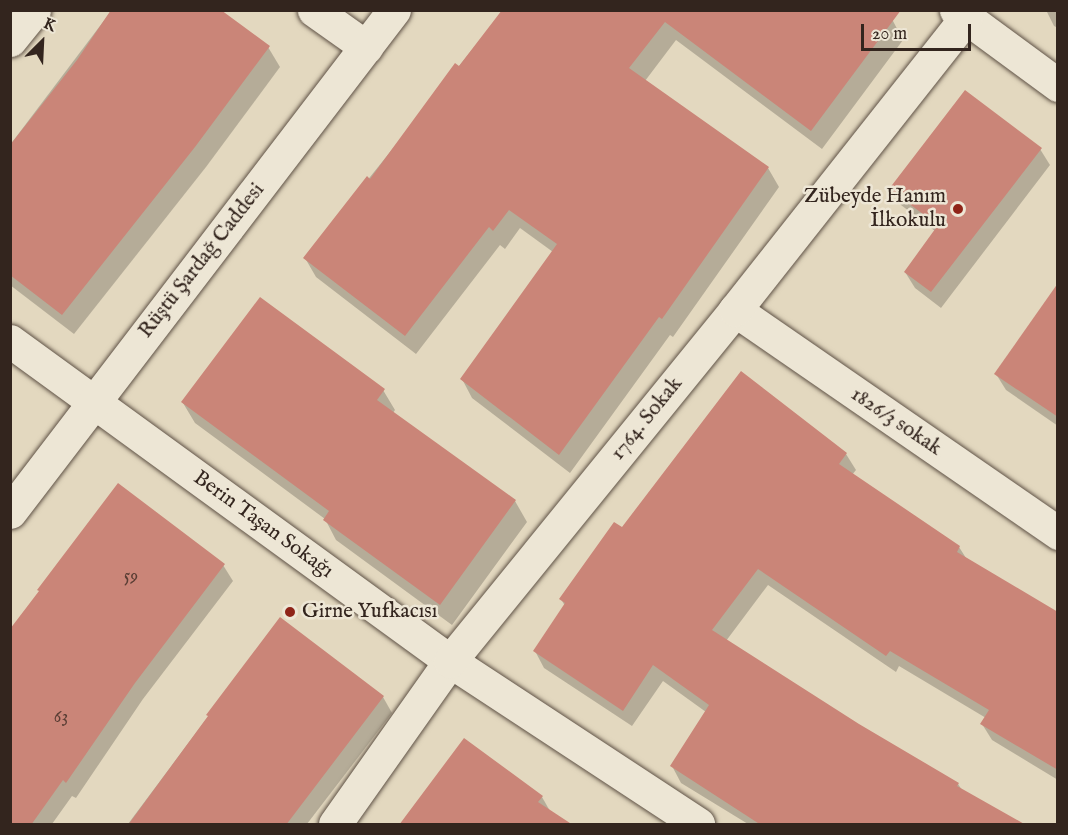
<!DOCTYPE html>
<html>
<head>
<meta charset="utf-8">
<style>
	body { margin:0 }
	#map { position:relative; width:1068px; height:835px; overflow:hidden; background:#e3d8bf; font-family:"IM FELL English",serif }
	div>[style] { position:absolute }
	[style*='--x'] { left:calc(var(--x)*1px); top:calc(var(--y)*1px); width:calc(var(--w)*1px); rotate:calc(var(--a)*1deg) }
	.shadow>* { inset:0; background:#0003 }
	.building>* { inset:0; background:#ca8578 }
	.roads { filter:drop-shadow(0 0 2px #5f5246) drop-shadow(0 0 2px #5f5246) }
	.minor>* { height:33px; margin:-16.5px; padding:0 16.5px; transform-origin:16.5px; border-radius:16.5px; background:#ede6d5 }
	.tertiary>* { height:33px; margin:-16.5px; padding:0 16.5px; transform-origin:16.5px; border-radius:16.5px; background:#ede6d5 }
	.dots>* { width:16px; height:16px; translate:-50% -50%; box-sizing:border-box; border:3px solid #ede6d5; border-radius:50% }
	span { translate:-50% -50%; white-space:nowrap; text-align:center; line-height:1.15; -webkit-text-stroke:5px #ede6d5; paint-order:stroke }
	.number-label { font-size:18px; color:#593d34 }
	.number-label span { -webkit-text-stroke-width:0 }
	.poi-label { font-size:21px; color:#33251e }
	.right { translate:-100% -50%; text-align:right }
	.left { translate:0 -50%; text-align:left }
	.street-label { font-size:21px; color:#33251e }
	.frame { position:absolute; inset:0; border:12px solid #33251e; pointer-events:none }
	.north { position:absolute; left:12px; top:12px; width:60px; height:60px; -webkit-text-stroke:4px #ede6d5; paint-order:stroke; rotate:24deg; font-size:16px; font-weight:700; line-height:24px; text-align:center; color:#33251e }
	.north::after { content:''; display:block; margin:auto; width:21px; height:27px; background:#33251e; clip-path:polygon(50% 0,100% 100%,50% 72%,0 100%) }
	.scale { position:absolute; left:861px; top:24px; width:110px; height:27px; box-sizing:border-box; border:3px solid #33251e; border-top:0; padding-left:8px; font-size:18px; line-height:21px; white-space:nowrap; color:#33251e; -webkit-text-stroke:4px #ede6d5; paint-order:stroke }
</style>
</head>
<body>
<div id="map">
	<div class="shadow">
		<div style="clip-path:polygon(112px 10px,268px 47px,280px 67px,206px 167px,74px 334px,10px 285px,10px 145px)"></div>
		<div style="clip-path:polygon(504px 10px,893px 21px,903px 40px,822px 149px,676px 40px,645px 81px,768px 168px,779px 187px,673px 337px,670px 335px,570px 473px,472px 398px,462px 379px,553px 252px,520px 228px,505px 249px,500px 245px,416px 354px,316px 277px,305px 258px)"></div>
		<div style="clip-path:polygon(1046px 10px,1058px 10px,1058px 28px,1054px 26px)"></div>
		<div style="clip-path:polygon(1040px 149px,1050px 165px,941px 308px,915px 288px,905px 272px,935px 231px,901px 205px,891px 189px)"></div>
		<div style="clip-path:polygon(1058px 286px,1058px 426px,1006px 390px,996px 374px)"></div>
		<div style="clip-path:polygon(383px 390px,395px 410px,393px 413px,515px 501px,527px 522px,452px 625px,336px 540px,325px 519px,195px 423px,183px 403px)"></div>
		<div style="clip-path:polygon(846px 454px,856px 470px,852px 475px,959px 547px,966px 558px,1058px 614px,1058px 780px,992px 740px,982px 724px,986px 718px,899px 666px,896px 672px,768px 585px,726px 641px,858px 726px,958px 784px,962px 790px,1023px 824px,748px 824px,681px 783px,672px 766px,706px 712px,663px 681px,632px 726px,544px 668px,535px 651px,565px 606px,561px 599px,622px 530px)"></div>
		<div style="clip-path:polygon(223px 565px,233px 581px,143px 699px,76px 798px,72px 796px,52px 824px,10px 824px)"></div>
		<div style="clip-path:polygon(281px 619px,383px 697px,392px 713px,307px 824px,128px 824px)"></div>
		<div style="clip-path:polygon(542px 797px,550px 811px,400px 824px)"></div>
	</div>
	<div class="building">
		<div style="clip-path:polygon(111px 10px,221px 10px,270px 46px,195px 147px,62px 315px,10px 275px,10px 145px,77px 60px)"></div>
		<div style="clip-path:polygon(502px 10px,901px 10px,811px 131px,665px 22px,629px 68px,769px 167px,662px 319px,659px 317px,559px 455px,460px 379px,557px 244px,509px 210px,493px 231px,489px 227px,405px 336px,303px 258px,367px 176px,370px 179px,455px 63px,459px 66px)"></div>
		<div style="clip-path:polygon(965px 90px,1042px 148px,931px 292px,904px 272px,938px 225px,889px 189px)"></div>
		<div style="clip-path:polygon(1058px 283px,1058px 417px,994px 374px)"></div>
		<div style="clip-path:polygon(260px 297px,385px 389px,377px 400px,516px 500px,440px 605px,323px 520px,329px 511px,181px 402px)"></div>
		<div style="clip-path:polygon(741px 371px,847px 453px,839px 464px,960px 546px,957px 552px,1058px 612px,1058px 770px,980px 724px,989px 710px,890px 651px,886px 656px,758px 569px,712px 630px,859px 724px,959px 783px,957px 786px,1026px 825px,761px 825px,670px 766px,709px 705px,653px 665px,623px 711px,533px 651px,565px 603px,559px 599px,614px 522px,622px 527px)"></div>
		<div style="clip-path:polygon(118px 483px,225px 564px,135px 683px,66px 783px,63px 780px,31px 825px,10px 825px,10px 629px,39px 591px,37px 590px)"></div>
		<div style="clip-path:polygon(280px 617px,384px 696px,286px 825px,128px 825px,208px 716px,206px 715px)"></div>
		<div style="clip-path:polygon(464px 738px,543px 796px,538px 802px,573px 825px,399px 825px)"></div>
	</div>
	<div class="roads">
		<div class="minor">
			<div style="--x:314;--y:10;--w:64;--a:35.4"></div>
			<div style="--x:956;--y:10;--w:127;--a:36.3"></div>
			<div style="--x:10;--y:40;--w:38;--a:-51"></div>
			<div style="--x:735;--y:310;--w:393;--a:34.6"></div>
			<div style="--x:10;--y:341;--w:544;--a:36.03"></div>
			<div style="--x:450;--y:661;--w:297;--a:33.3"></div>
			<div style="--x:335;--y:824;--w:199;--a:-54.8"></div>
			<div style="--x:450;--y:661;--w:452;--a:-50.9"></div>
			<div style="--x:735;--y:310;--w:372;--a:-51.7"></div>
		</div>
		<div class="tertiary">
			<div style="--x:10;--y:512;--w:632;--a:-52.59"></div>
		</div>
	</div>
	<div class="dots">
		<div style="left:958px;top:209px;background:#8f2418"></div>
		<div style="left:290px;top:612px;background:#8f2418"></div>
	</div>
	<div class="number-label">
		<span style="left:131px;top:577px">59</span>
		<span style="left:61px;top:718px">63</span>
	</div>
	<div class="poi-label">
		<span class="right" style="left:946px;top:209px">Zübeyde Hanım<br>İlkokulu</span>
		<span class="left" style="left:302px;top:612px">Girne Yufkacısı</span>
	</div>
	<div class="street-label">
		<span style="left:202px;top:261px;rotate:-52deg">Rüştü Şardağ Caddesi</span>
		<span style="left:647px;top:419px;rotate:-51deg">1764. Sokak</span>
		<span style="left:896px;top:422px;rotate:34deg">1826/3 sokak</span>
		<span style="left:263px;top:525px;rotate:36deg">Berin Taşan Sokağı</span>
	</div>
	<div class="frame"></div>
	<div class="north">K</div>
	<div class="scale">20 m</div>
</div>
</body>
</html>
